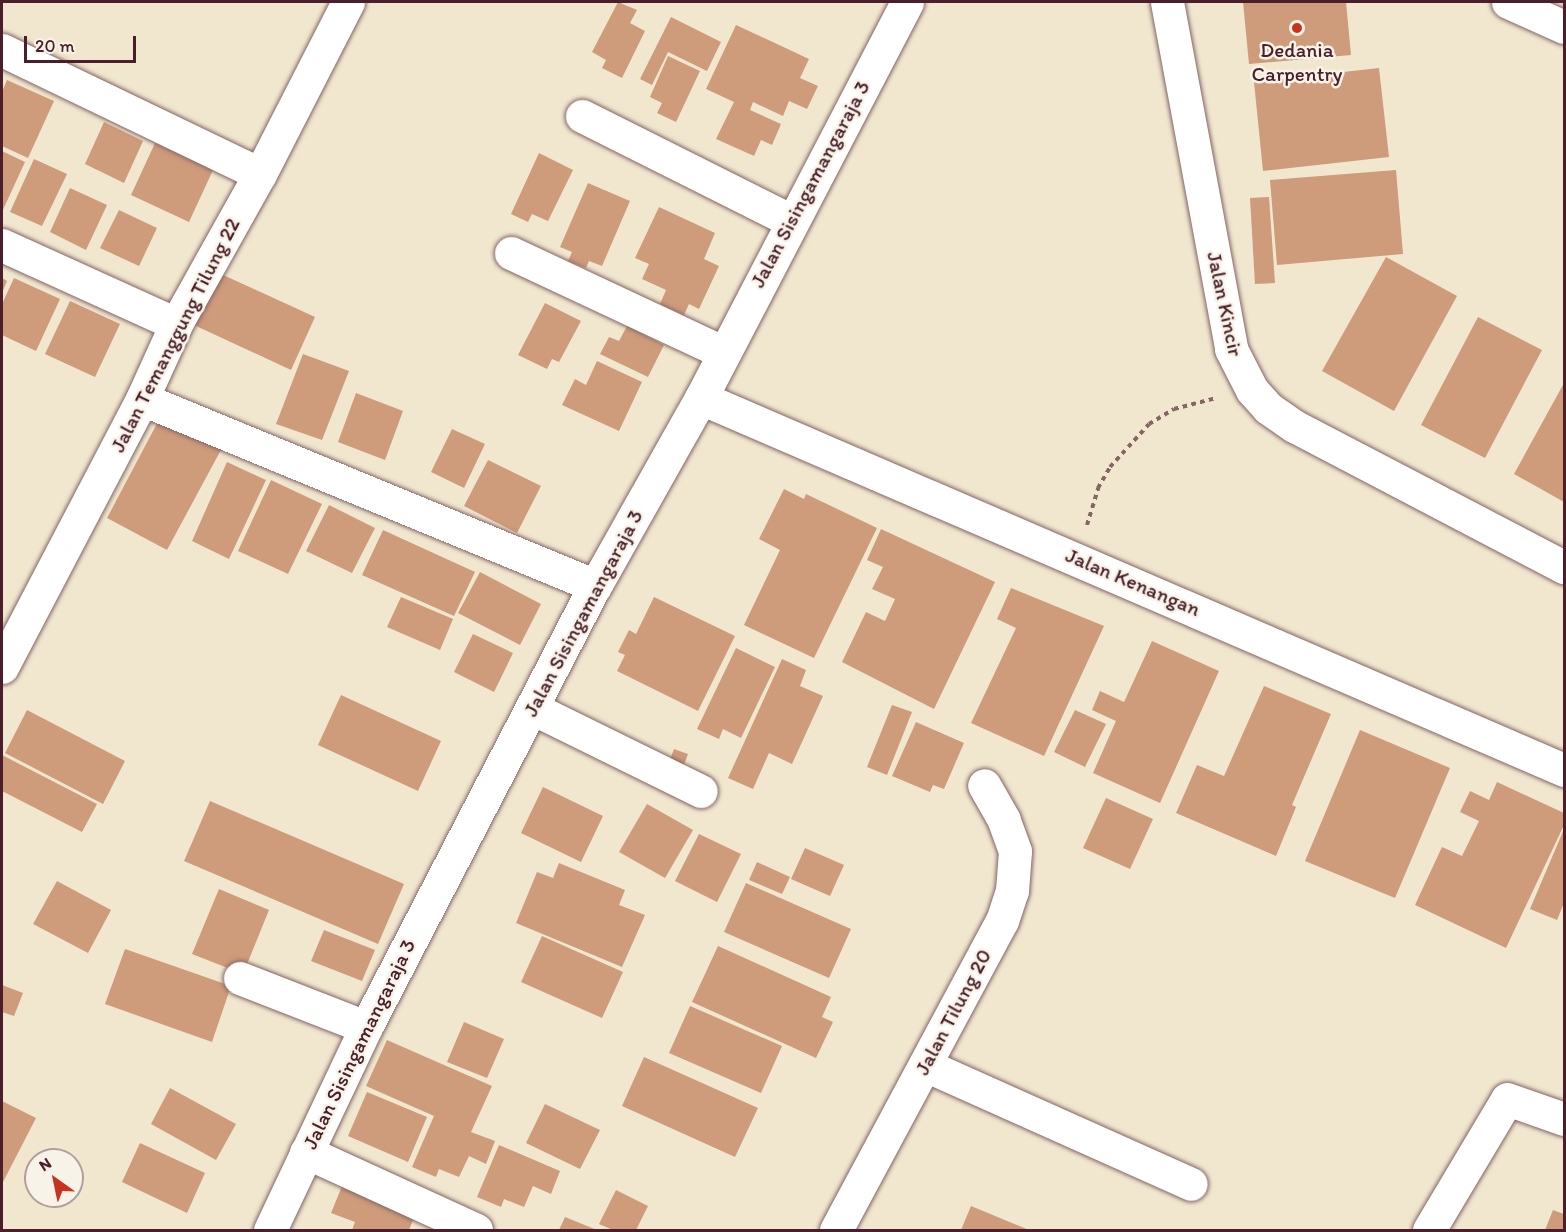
<!DOCTYPE html>
<html>
<head>
<meta charset="utf-8">
<style>
	body { margin:0 }
	#map { position:relative; width:1566px; height:1232px; overflow:hidden; background:#f1e7cf; font-family:Itim,sans-serif }
	div>[style] { position:absolute }
	[style*='--x'] { left:calc(var(--x)*1px); top:calc(var(--y)*1px); width:calc(var(--w)*1px); rotate:calc(var(--a)*1deg) }
	.building>* { inset:0; background:#ce9b7b }
	.path>* { height:4px; margin-top:-2px; transform-origin:0; background:repeating-linear-gradient(90deg,#846564 0 4.5px,transparent 0 9px) }
	.roads { filter:drop-shadow(0 0 2px #846564) drop-shadow(0 0 2px #846564) }
	.minor>* { height:33px; margin:-16.5px; padding:0 16.5px; transform-origin:16.5px; border-radius:16.5px; background:#fff }
	.dots>* { width:16px; height:16px; translate:-50% -50%; box-sizing:border-box; border:3px solid #f7f3e8; border-radius:50% }
	span { translate:-50% -50%; white-space:nowrap; text-align:center; line-height:1.15; -webkit-text-stroke:5px #f7f3e8; paint-order:stroke }
	.poi-label { font-size:21px; color:#4a1f2b }
	.street-label { font-size:21px; color:#4a1f2b }
	.frame { position:absolute; inset:0; border:3px solid #4a1f2b; pointer-events:none }
	.north { position:absolute; left:24px; top:1148px; width:60px; height:60px; box-sizing:border-box; background:#f7f3e8; border:2px solid #b29e9c; border-radius:50%; rotate:327deg; font-size:16px; font-weight:700; line-height:24px; text-align:center; color:#4a1f2b }
	.north::after { content:''; display:block; margin:auto; width:21px; height:27px; background:#c8321e; clip-path:polygon(50% 0,100% 100%,50% 72%,0 100%) }
	.scale { position:absolute; left:24px; top:36px; width:112px; height:27px; box-sizing:border-box; border:3px solid #4a1f2b; border-top:0; padding-left:8px; font-size:18px; line-height:21px; white-space:nowrap; color:#4a1f2b; -webkit-text-stroke:4px #f7f3e8; paint-order:stroke }
</style>
</head>
<body>
<div id="map">
	<div class="building">
		<div style="clip-path:polygon(618px 2px,637px 10px,630px 23px,645px 31px,622px 78px,602px 68px,606px 60px,592px 52px)"></div>
		<div style="clip-path:polygon(1243px 2px,1346px 2px,1351px 55px,1249px 64px)"></div>
		<div style="clip-path:polygon(671px 17px,721px 42px,707px 71px,668px 52px,652px 85px,640px 79px)"></div>
		<div style="clip-path:polygon(736px 25px,809px 59px,800px 78px,818px 86px,807px 109px,789px 101px,783px 116px,753px 102px,750px 110px,781px 124px,772px 145px,761px 140px,754px 156px,716px 139px,734px 102px,706px 89px)"></div>
		<div style="clip-path:polygon(668px 56px,700px 71px,676px 122px,657px 113px,662px 103px,650px 97px)"></div>
		<div style="clip-path:polygon(1379px 68px,1389px 157px,1263px 171px,1254px 82px)"></div>
		<div style="clip-path:polygon(7px 80px,54px 101px,28px 158px,2px 146px,2px 92px)"></div>
		<div style="clip-path:polygon(104px 122px,143px 141px,124px 183px,85px 164px)"></div>
		<div style="clip-path:polygon(155px 143px,213px 170px,189px 222px,131px 195px)"></div>
		<div style="clip-path:polygon(2px 151px,25px 162px,2px 212px)"></div>
		<div style="clip-path:polygon(539px 153px,573px 170px,548px 221px,532px 214px,528px 222px,511px 214px)"></div>
		<div style="clip-path:polygon(34px 159px,67px 174px,42px 226px,10px 212px)"></div>
		<div style="clip-path:polygon(1396px 170px,1403px 254px,1277px 265px,1270px 180px)"></div>
		<div style="clip-path:polygon(588px 183px,630px 201px,602px 266px,589px 261px,586px 268px,568px 261px,572px 252px,560px 247px)"></div>
		<div style="clip-path:polygon(70px 188px,107px 205px,86px 250px,50px 232px)"></div>
		<div style="clip-path:polygon(1269px 197px,1275px 283px,1255px 284px,1250px 198px)"></div>
		<div style="clip-path:polygon(659px 207px,715px 233px,704px 259px,719px 266px,699px 309px,689px 304px,684px 315px,660px 304px,666px 290px,642px 279px,649px 264px,635px 258px)"></div>
		<div style="clip-path:polygon(119px 210px,157px 228px,139px 266px,100px 248px)"></div>
		<div style="clip-path:polygon(1386px 257px,1457px 296px,1394px 411px,1322px 371px)"></div>
		<div style="clip-path:polygon(208px 268px,315px 317px,291px 370px,183px 320px)"></div>
		<div style="clip-path:polygon(2px 278px,7px 281px,2px 293px)"></div>
		<div style="clip-path:polygon(14px 278px,60px 299px,36px 351px,2px 335px,2px 304px)"></div>
		<div style="clip-path:polygon(70px 301px,120px 324px,95px 377px,45px 354px)"></div>
		<div style="clip-path:polygon(545px 303px,581px 321px,559px 362px,552px 359px,547px 369px,518px 355px)"></div>
		<div style="clip-path:polygon(1478px 317px,1542px 350px,1485px 458px,1421px 425px)"></div>
		<div style="clip-path:polygon(627px 326px,664px 345px,648px 377px,600px 354px,609px 337px,619px 341px)"></div>
		<div style="clip-path:polygon(303px 354px,349px 371px,322px 440px,276px 424px)"></div>
		<div style="clip-path:polygon(597px 361px,642px 382px,619px 431px,562px 405px,575px 379px,586px 385px)"></div>
		<div style="clip-path:polygon(1564px 383px,1564px 502px,1514px 474px)"></div>
		<div style="clip-path:polygon(356px 393px,403px 411px,385px 460px,338px 442px)"></div>
		<div style="clip-path:polygon(161px 416px,222px 448px,167px 550px,107px 518px)"></div>
		<div style="clip-path:polygon(452px 429px,485px 444px,464px 488px,431px 472px)"></div>
		<div style="clip-path:polygon(488px 460px,541px 486px,517px 533px,464px 506px)"></div>
		<div style="clip-path:polygon(227px 462px,266px 480px,229px 559px,192px 541px)"></div>
		<div style="clip-path:polygon(271px 480px,322px 504px,288px 574px,238px 551px)"></div>
		<div style="clip-path:polygon(784px 489px,804px 499px,806px 494px,877px 528px,814px 658px,744px 625px,780px 550px,759px 539px)"></div>
		<div style="clip-path:polygon(329px 505px,375px 528px,352px 573px,306px 551px)"></div>
		<div style="clip-path:polygon(881px 529px,995px 582px,934px 709px,842px 662px,866px 612px,885px 621px,895px 599px,872px 589px,883px 567px,867px 560px)"></div>
		<div style="clip-path:polygon(383px 530px,475px 572px,454px 616px,362px 575px)"></div>
		<div style="clip-path:polygon(480px 572px,541px 604px,520px 645px,458px 613px)"></div>
		<div style="clip-path:polygon(1011px 588px,1104px 626px,1044px 756px,971px 723px,1016px 628px,997px 619px)"></div>
		<div style="clip-path:polygon(401px 597px,453px 619px,440px 650px,387px 627px)"></div>
		<div style="clip-path:polygon(654px 597px,735px 636px,698px 711px,617px 671px,625px 655px,618px 652px,629px 630px,636px 634px)"></div>
		<div style="clip-path:polygon(473px 634px,513px 653px,494px 692px,454px 672px)"></div>
		<div style="clip-path:polygon(1152px 641px,1219px 671px,1160px 803px,1093px 773px,1116px 721px,1092px 710px,1100px 691px,1124px 702px)"></div>
		<div style="clip-path:polygon(736px 648px,775px 667px,741px 738px,723px 729px,719px 739px,697px 729px)"></div>
		<div style="clip-path:polygon(782px 659px,806px 670px,800px 686px,823px 696px,792px 764px,769px 753px,753px 789px,728px 778px)"></div>
		<div style="clip-path:polygon(1264px 686px,1331px 714px,1292px 805px,1296px 807px,1276px 856px,1176px 813px,1197px 765px,1224px 776px)"></div>
		<div style="clip-path:polygon(341px 695px,441px 741px,418px 791px,318px 745px)"></div>
		<div style="clip-path:polygon(892px 705px,912px 712px,887px 775px,867px 767px)"></div>
		<div style="clip-path:polygon(27px 710px,125px 761px,103px 804px,5px 753px)"></div>
		<div style="clip-path:polygon(1075px 710px,1106px 724px,1085px 767px,1054px 752px)"></div>
		<div style="clip-path:polygon(916px 722px,964px 743px,944px 789px,933px 785px,930px 792px,892px 776px)"></div>
		<div style="clip-path:polygon(1360px 730px,1450px 768px,1395px 898px,1305px 861px)"></div>
		<div style="clip-path:polygon(674px 749px,688px 754px,682px 770px,668px 765px)"></div>
		<div style="clip-path:polygon(2px 755px,97px 804px,82px 832px,2px 791px)"></div>
		<div style="clip-path:polygon(1497px 782px,1564px 813px,1564px 825px,1506px 948px,1415px 905px,1442px 847px,1462px 856px,1479px 821px,1460px 812px,1470px 791px,1489px 800px)"></div>
		<div style="clip-path:polygon(543px 787px,603px 816px,581px 862px,521px 833px)"></div>
		<div style="clip-path:polygon(1106px 798px,1153px 819px,1130px 869px,1083px 848px)"></div>
		<div style="clip-path:polygon(210px 801px,404px 884px,378px 944px,184px 861px)"></div>
		<div style="clip-path:polygon(647px 804px,693px 830px,665px 878px,619px 852px)"></div>
		<div style="clip-path:polygon(1564px 829px,1564px 903px,1557px 920px,1530px 909px)"></div>
		<div style="clip-path:polygon(699px 834px,741px 854px,717px 902px,675px 881px)"></div>
		<div style="clip-path:polygon(805px 848px,844px 865px,830px 896px,791px 879px)"></div>
		<div style="clip-path:polygon(757px 862px,790px 877px,782px 894px,749px 880px)"></div>
		<div style="clip-path:polygon(559px 863px,625px 890px,619px 905px,645px 915px,622px 967px,516px 923px,537px 872px,553px 878px)"></div>
		<div style="clip-path:polygon(57px 881px,111px 910px,88px 953px,33px 924px)"></div>
		<div style="clip-path:polygon(746px 883px,851px 929px,829px 978px,724px 932px)"></div>
		<div style="clip-path:polygon(219px 889px,269px 910px,243px 974px,192px 954px)"></div>
		<div style="clip-path:polygon(324px 930px,375px 950px,362px 981px,311px 961px)"></div>
		<div style="clip-path:polygon(542px 936px,623px 972px,602px 1018px,521px 982px)"></div>
		<div style="clip-path:polygon(718px 946px,831px 997px,822px 1017px,833px 1022px,816px 1058px,692px 1002px)"></div>
		<div style="clip-path:polygon(125px 949px,231px 986px,212px 1042px,105px 1004px)"></div>
		<div style="clip-path:polygon(2px 985px,23px 993px,14px 1016px,2px 1012px)"></div>
		<div style="clip-path:polygon(690px 1006px,782px 1046px,761px 1093px,669px 1053px)"></div>
		<div style="clip-path:polygon(464px 1022px,504px 1039px,487px 1078px,447px 1062px)"></div>
		<div style="clip-path:polygon(387px 1040px,492px 1086px,471px 1132px,495px 1141px,486px 1164px,469px 1156px,459px 1177px,439px 1169px,436px 1177px,412px 1167px,434px 1116px,366px 1086px)"></div>
		<div style="clip-path:polygon(644px 1057px,758px 1108px,735px 1157px,622px 1106px)"></div>
		<div style="clip-path:polygon(170px 1088px,236px 1124px,216px 1160px,151px 1124px)"></div>
		<div style="clip-path:polygon(367px 1092px,427px 1117px,408px 1162px,348px 1136px)"></div>
		<div style="clip-path:polygon(2px 1101px,36px 1118px,2px 1184px)"></div>
		<div style="clip-path:polygon(545px 1104px,600px 1130px,580px 1169px,526px 1143px)"></div>
		<div style="clip-path:polygon(140px 1143px,205px 1173px,187px 1213px,122px 1182px)"></div>
		<div style="clip-path:polygon(499px 1145px,560px 1171px,551px 1194px,533px 1186px,524px 1207px,504px 1199px,501px 1207px,477px 1197px)"></div>
		<div style="clip-path:polygon(347px 1174px,418px 1208px,409px 1230px,352px 1230px,355px 1222px,331px 1213px)"></div>
		<div style="clip-path:polygon(616px 1190px,648px 1206px,636px 1230px,613px 1230px,599px 1224px)"></div>
		<div style="clip-path:polygon(971px 1206px,1029px 1230px,961px 1230px)"></div>
		<div style="clip-path:polygon(1553px 1210px,1564px 1214px,1564px 1230px,1545px 1230px)"></div>
		<div style="clip-path:polygon(565px 1217px,597px 1230px,559px 1230px)"></div>
	</div>
	<div class="path">
		<div style="--x:1087;--y:525;--w:39;--a:-73"></div>
		<div style="--x:1098;--y:488;--w:24;--a:-60"></div>
		<div style="--x:1110;--y:467;--w:58;--a:-47.8"></div>
		<div style="--x:1149;--y:424;--w:29;--a:-31"></div>
		<div style="--x:1174;--y:409;--w:43;--a:-14.7"></div>
	</div>
	<div class="roads">
		<div class="minor">
			<div style="--x:1167;--y:2;--w:353;--a:79.5"></div>
			<div style="--x:1231;--y:349;--w:46;--a:62.9"></div>
			<div style="--x:1252;--y:390;--w:24;--a:48"></div>
			<div style="--x:1268;--y:408;--w:32;--a:35"></div>
			<div style="--x:1294;--y:426;--w:305;--a:27.6"></div>
			<div style="--x:1508;--y:2;--w:61;--a:24.1"></div>
			<div style="--x:2;--y:50;--w:286;--a:25.7"></div>
			<div style="--x:582;--y:116;--w:233;--a:26.6"></div>
			<div style="--x:2;--y:245;--w:191;--a:24.4"></div>
			<div style="--x:511;--y:253;--w:233;--a:25.1"></div>
			<div style="--x:701;--y:398;--w:940;--a:23.32"></div>
			<div style="--x:142;--y:399;--w:490;--a:22.4"></div>
			<div style="--x:2;--y:667;--w:302;--a:-62.4"></div>
			<div style="--x:142;--y:399;--w:82;--a:-65.6"></div>
			<div style="--x:176;--y:324;--w:172;--a:-60.8"></div>
			<div style="--x:260;--y:174;--w:193;--a:-62.9"></div>
			<div style="--x:532;--y:708;--w:188;--a:26.2"></div>
			<div style="--x:240;--y:978;--w:135;--a:21.3"></div>
			<div style="--x:925;--y:1065;--w:291;--a:24.1"></div>
			<div style="--x:306;--y:1152;--w:187;--a:24.6"></div>
			<div style="--x:270;--y:1230;--w:225;--a:-64.7"></div>
			<div style="--x:366;--y:1027;--w:497;--a:-62.6"></div>
			<div style="--x:595;--y:586;--w:216;--a:-60.6"></div>
			<div style="--x:701;--y:398;--w:446;--a:-62.5"></div>
			<div style="--x:836;--y:1230;--w:351;--a:-61.8"></div>
			<div style="--x:1002;--y:921;--w:32;--a:-72"></div>
			<div style="--x:1012;--y:891;--w:40;--a:-85.7"></div>
			<div style="--x:1015;--y:851;--w:33;--a:-110"></div>
			<div style="--x:1004;--y:820;--w:40;--a:-119.7"></div>
			<div style="--x:1429;--y:1230;--w:152;--a:-59.2"></div>
			<div style="--x:1507;--y:1099;--w:60;--a:19.3"></div>
		</div>
	</div>
	<div class="dots">
		<div style="left:1297px;top:28px;background:#c8321e"></div>
	</div>
	<div class="poi-label">
		<span style="left:1297px;top:62px">Dedania<br>Carpentry</span>
	</div>
	<div class="street-label">
		<span style="left:810px;top:184px;rotate:-62deg">Jalan Sisingamangaraja 3</span>
		<span style="left:1225px;top:304px;rotate:78deg">Jalan Kincir</span>
		<span style="left:175px;top:335px;rotate:-63deg">Jalan Temanggung Tilung 22</span>
		<span style="left:1133px;top:582px;rotate:23deg">Jalan Kenangan</span>
		<span style="left:583px;top:613px;rotate:-62deg">Jalan Sisingamangaraja 3</span>
		<span style="left:953px;top:1012px;rotate:-62deg">Jalan Tilung 20</span>
		<span style="left:359px;top:1044px;rotate:-64deg">Jalan Sisingamangaraja 3</span>
	</div>
	<div class="frame"></div>
	<div class="north">N</div>
	<div class="scale">20 m</div>
</div>
</body>
</html>
